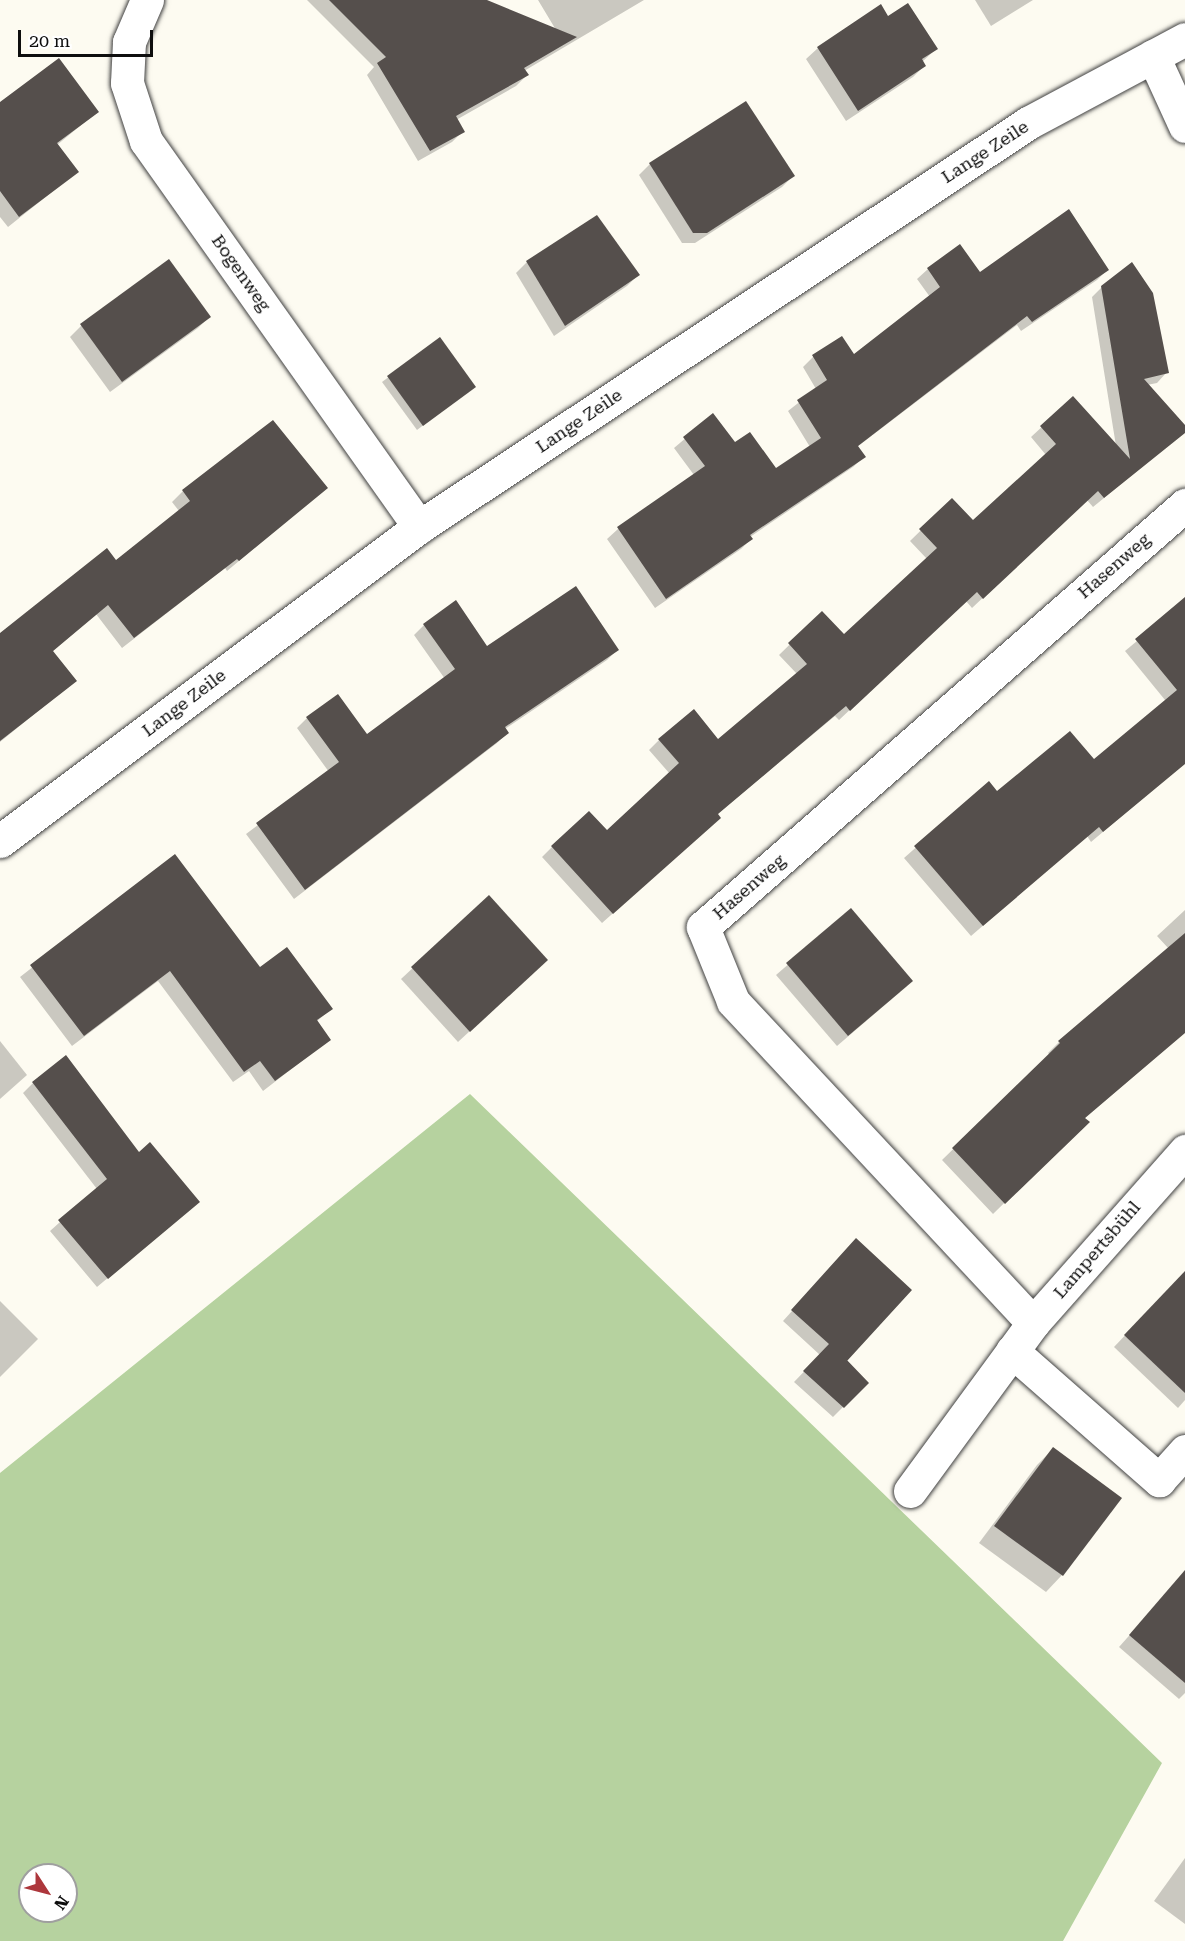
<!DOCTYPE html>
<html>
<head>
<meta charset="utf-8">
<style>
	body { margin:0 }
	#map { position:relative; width:1185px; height:1941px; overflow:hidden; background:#fdfbf1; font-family:"Roboto Serif",serif }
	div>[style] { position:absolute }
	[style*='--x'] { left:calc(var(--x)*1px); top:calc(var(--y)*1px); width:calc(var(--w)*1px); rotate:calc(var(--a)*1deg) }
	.forest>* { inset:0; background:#b6d29f }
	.shadow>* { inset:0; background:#0003 }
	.building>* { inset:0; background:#554f4c }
	.roads { filter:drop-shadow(0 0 2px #414141) drop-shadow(0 0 2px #414141) }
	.street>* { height:33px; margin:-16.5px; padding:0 16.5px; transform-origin:16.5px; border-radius:16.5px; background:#fff }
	span { translate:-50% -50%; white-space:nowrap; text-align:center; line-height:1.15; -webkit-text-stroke:6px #fff; paint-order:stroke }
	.street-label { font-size:18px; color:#0e0e0e }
	.north { position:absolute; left:18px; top:1863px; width:60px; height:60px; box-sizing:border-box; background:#fff; border:2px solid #9f9f9f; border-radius:50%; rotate:126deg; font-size:16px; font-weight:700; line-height:24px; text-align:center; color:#0e0e0e }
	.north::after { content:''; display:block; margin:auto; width:21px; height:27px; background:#ad373c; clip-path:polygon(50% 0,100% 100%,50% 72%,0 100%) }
	.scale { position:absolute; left:18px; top:30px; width:135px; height:27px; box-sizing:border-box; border:3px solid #0e0e0e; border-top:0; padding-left:8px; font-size:18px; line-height:21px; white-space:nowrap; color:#0e0e0e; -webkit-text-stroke:4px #fff; paint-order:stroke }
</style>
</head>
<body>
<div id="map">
	<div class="forest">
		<div style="clip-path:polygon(evenodd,470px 1094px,1162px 1763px,1063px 1941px,0 1941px,0 1473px,470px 1094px,30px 1875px,66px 1875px,66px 1911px,30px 1911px,30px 1875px)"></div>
	</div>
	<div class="shadow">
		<div style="clip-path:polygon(307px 0,484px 0,556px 30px,538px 0,644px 0,524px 71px,527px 75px,516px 86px,456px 120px,463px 131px,452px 142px,418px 161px,367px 75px,374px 67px)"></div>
		<div style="clip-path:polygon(975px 0,1033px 0,991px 26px)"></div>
		<div style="clip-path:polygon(880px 7px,888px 18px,936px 49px,922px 62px,924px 66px,913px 77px,846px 121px,806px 59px,818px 48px)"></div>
		<div style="clip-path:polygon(0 104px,97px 112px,57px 145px,77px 172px,8px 227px,0 217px)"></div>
		<div style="clip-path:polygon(650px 164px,793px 176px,782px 187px,695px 243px,682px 243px,639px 175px)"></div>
		<div style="clip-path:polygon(169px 261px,209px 317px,198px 328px,110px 392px,70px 337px,81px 326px)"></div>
		<div style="clip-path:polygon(527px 262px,638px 275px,627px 286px,554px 336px,516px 273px)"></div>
		<div style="clip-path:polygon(928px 269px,979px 274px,1107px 270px,1097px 280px,1021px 331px,1017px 325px,857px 447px,864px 457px,853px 467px,750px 537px,751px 539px,741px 549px,655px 608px,607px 539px,618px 529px,694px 475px,674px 448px,713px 415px,735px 444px,776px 470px,810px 447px,788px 411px,816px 389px,803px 367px,813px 357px,841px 338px,853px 356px,930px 297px,917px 279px)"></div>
		<div style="clip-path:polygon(1102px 287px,1167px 372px,1157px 383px,1147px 385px,1185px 427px,1185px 432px,1093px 507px,1087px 500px,972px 608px,966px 601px,839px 720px,835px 716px,716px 815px,709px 828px,602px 923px,542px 857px,552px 847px,607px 833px,670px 774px,649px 750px,659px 740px,718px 741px,797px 674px,779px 655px,822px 613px,844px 636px,927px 559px,910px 541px,952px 500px,973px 522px,1046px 455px,1031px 437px,1073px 398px,1116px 446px,1092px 297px)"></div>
		<div style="clip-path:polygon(439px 339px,474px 387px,417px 430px,382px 382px)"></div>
		<div style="clip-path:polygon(273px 422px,326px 488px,227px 571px,225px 568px,122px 648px,96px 614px,52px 652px,75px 681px,0 742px,0 635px,115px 562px,179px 511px,172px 502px,183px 491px)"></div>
		<div style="clip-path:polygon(1185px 601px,1185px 702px,1174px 711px,1125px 651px)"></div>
		<div style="clip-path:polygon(424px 625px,487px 648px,617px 650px,607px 660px,505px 729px,507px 733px,497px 743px,294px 899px,246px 834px,329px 772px,297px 728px,307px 718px,366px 737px,445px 679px,414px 635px)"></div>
		<div style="clip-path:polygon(1094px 761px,1185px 763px,1091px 842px,1087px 836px,971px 936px,904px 858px,989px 783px,997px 793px)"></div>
		<div style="clip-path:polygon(175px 856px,260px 970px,331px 1009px,316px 1022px,329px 1040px,263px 1091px,249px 1071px,233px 1082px,158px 981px,72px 1046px,20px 977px)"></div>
		<div style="clip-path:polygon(489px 897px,535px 971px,458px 1042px,401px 979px)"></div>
		<div style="clip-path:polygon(851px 910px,900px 992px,837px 1046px,776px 975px)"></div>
		<div style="clip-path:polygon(1185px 910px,1185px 1032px,1084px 1119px,1087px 1122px,993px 1214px,942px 1160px,1050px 1055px,1048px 1053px,1059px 1042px,1169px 949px,1157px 936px)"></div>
		<div style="clip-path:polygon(0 1041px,27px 1075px,0 1099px)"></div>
		<div style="clip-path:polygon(33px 1083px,138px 1154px,188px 1211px,97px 1287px,50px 1231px,97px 1189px,23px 1093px)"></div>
		<div style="clip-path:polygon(847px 1250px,845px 1361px,867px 1383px,833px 1417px,794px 1382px,820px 1355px,783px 1321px)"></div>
		<div style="clip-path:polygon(1185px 1272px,1185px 1400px,1178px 1408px,1114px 1347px)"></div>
		<div style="clip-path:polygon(0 1301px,38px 1339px,0 1377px)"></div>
		<div style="clip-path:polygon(1053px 1449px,1120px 1498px,1062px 1575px,1046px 1592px,979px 1543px,1037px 1465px)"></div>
		<div style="clip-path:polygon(1185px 1573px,1185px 1693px,1179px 1699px,1119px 1647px)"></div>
		<div style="clip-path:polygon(1185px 1858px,1185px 1924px,1154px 1901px)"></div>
	</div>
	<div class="building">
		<div style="clip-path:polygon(329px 0,487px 0,577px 37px,524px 68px,529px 75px,456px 116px,465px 132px,430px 151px,377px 63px,386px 57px)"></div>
		<div style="clip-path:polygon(908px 3px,938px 49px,922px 59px,926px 66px,858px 111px,817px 47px,881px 4px,888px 16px)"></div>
		<div style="clip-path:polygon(59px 58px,99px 112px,57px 143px,79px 172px,19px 217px,0 191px,0 102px)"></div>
		<div style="clip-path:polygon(746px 101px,795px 176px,707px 233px,693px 233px,649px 163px)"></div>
		<div style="clip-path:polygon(1069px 209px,1109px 270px,1032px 322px,1027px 316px,858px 446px,866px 457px,750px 535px,753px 539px,666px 599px,617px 527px,705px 466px,683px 437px,713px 413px,735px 442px,750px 432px,776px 468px,821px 438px,797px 400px,827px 380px,812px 355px,842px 336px,854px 354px,940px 287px,927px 268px,960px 244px,980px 272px)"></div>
		<div style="clip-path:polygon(597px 215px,640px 275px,565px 326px,526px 261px)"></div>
		<div style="clip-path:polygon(169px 259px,211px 317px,122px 382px,80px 324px)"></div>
		<div style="clip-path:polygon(1132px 262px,1153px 293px,1169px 373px,1144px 379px,1185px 425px,1185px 433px,1104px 498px,1098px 491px,983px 599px,977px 592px,850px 711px,846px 706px,718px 814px,721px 818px,613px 914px,551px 846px,589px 811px,607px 830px,679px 763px,658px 739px,694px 709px,718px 739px,807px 664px,788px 643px,822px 611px,844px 634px,937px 548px,919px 529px,952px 498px,973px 520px,1056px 444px,1040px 426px,1073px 396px,1130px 459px,1101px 286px)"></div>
		<div style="clip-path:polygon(440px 337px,476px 387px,423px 426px,387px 376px)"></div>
		<div style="clip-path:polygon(273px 420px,328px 488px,239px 561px,237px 559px,134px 638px,108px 605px,53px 651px,77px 681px,0 741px,0 633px,107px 548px,116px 560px,190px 501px,182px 490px)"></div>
		<div style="clip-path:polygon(576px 586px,619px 650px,505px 727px,509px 733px,305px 890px,256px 823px,339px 762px,306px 717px,338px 694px,367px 734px,455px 669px,423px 624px,456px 600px,487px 646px)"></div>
		<div style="clip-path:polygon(1185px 597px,1185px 764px,1103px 832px,1099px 827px,983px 926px,914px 846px,989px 781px,997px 791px,1070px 731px,1094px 759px,1177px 690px,1135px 639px)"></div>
		<div style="clip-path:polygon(175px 854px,260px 967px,287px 947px,333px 1009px,317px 1020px,331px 1040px,275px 1081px,260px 1061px,244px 1072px,170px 971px,84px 1036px,30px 965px)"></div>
		<div style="clip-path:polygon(489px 895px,548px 960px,470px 1032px,411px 967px)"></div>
		<div style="clip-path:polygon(851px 908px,913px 981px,848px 1036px,786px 963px)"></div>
		<div style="clip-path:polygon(1185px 933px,1185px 1033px,1085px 1118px,1090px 1122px,1005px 1204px,952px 1148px,1060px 1043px,1058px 1041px)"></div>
		<div style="clip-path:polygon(66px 1055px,139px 1152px,150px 1142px,200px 1202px,108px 1279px,58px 1220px,107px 1179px,32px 1082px)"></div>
		<div style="clip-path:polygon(856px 1238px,912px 1290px,847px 1361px,844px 1357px,869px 1383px,844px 1408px,803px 1371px,829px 1344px,791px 1310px)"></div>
		<div style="clip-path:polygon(1185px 1271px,1185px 1393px,1124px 1335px)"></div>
		<div style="clip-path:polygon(1053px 1447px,1122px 1498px,1063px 1576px,994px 1526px)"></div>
		<div style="clip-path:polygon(1185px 1570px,1185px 1683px,1129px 1635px)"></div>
	</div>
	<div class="roads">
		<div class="street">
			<div style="--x:147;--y:0;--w:46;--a:113.2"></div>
			<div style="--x:129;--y:42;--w:41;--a:92.8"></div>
			<div style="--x:127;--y:83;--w:61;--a:71.9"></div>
			<div style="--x:146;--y:141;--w:473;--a:54.7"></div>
			<div style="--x:1153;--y:56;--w:77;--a:65.4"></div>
			<div style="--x:0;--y:841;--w:524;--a:-36.85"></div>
			<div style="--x:419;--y:527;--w:731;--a:-33.56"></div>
			<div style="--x:1028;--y:123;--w:178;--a:-28.1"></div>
			<div style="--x:1033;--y:1323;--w:440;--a:-133"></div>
			<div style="--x:733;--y:1001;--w:80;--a:-112.1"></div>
			<div style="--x:703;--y:927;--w:641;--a:-41.2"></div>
			<div style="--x:1012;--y:1351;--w:196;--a:41.3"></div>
			<div style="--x:1159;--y:1480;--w:39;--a:-48"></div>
			<div style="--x:910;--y:1491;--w:208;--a:-53.8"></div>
			<div style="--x:1033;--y:1323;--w:230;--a:-48.5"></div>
		</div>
	</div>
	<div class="street-label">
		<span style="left:985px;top:152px;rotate:-33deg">Lange Zeile</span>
		<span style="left:241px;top:273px;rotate:55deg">Bogenweg</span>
		<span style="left:579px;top:421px;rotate:-34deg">Lange Zeile</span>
		<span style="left:1114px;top:566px;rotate:-41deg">Hasenweg</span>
		<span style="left:184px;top:703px;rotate:-37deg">Lange Zeile</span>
		<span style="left:749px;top:887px;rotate:-41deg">Hasenweg</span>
		<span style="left:1097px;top:1250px;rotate:-49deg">Lampertsbühl</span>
	</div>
	<div class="north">N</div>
	<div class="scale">20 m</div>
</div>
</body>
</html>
